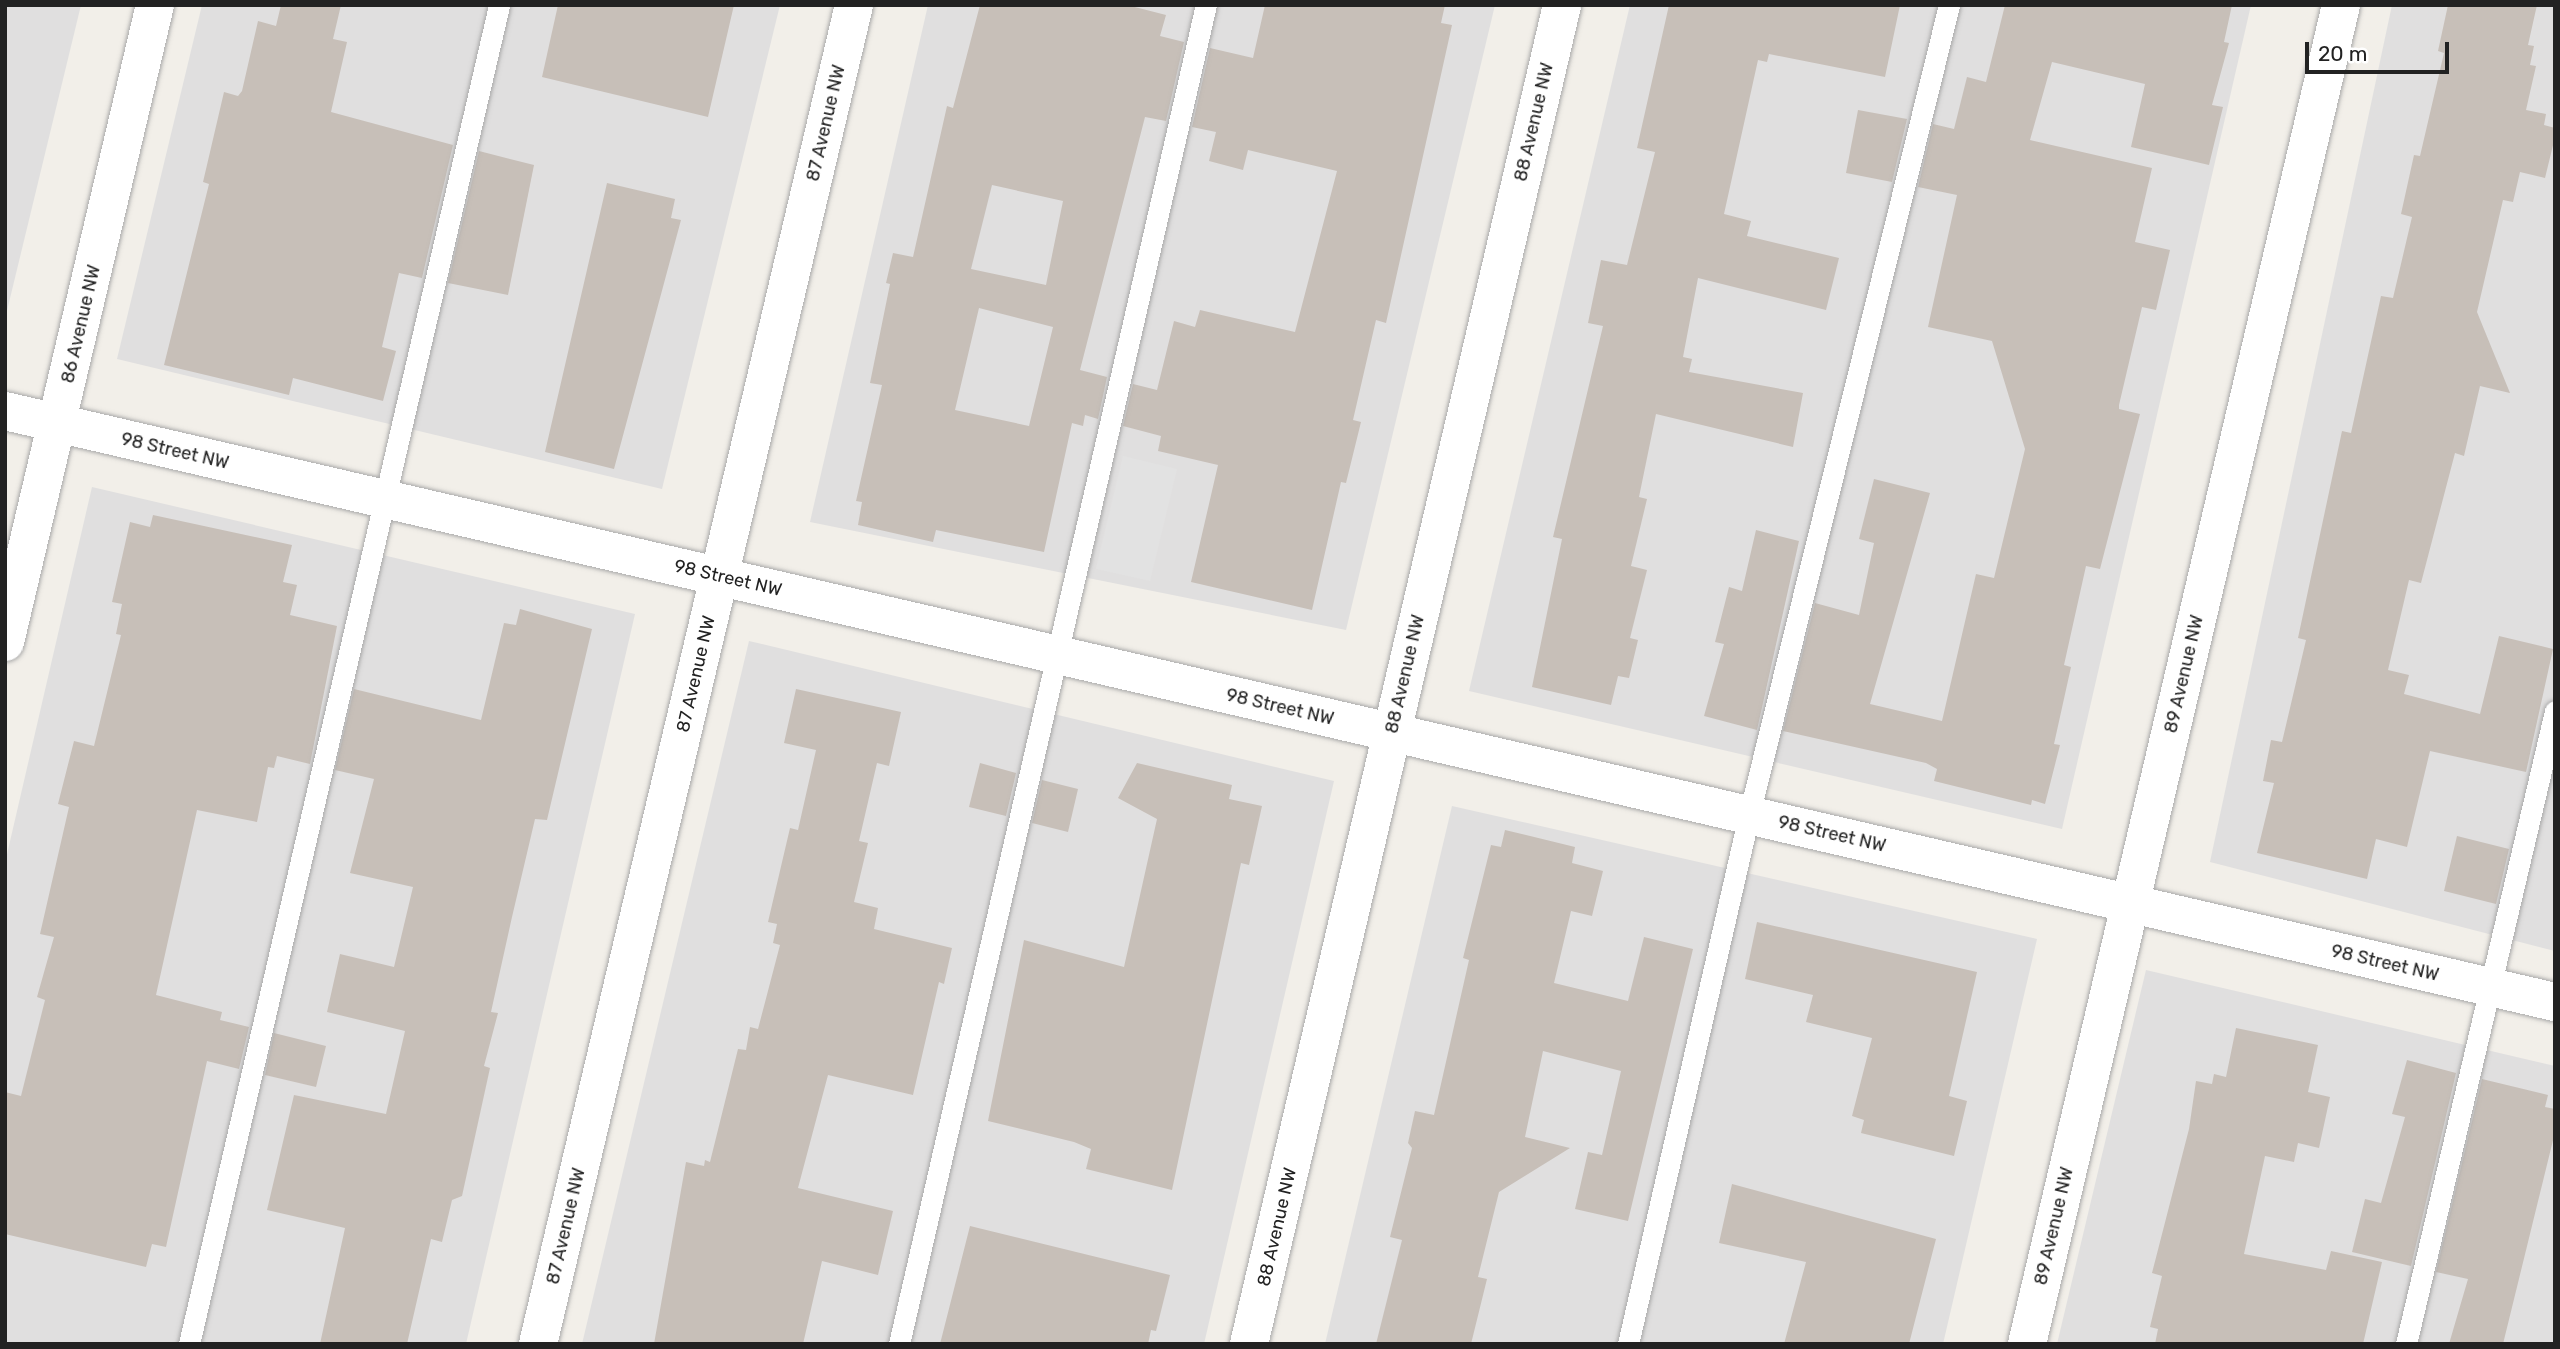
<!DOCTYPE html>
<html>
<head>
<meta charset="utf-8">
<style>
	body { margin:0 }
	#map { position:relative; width:2560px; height:1349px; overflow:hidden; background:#f2efe9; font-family:Rubik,sans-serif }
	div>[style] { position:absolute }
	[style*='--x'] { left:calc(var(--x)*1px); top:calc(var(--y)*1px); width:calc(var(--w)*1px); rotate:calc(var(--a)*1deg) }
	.residential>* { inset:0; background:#e0dfdf }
	.parking>* { inset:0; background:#e2e2e2 }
	.building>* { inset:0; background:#c7bfb8 }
	.roads { filter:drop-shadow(0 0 2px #a9a9a9) drop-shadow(0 0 2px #a9a9a9) }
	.lane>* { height:21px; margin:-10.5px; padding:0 10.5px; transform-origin:10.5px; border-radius:10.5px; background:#fff }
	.street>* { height:38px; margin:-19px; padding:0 19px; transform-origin:19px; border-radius:19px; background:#fff }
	span { translate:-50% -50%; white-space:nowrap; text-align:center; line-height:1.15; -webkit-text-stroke:5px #fff; paint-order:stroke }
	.street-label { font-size:18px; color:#222 }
	.frame { position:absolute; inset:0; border:7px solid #222; pointer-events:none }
	.scale { position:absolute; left:2305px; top:42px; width:144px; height:32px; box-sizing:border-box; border:4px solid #222; border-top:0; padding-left:9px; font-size:21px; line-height:24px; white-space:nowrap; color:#222; -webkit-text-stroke:5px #fff; paint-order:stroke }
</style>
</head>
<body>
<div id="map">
	<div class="residential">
		<div style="clip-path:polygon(5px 5px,81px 5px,5px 319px)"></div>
		<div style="clip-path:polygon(202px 5px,780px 5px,662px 489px,117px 359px)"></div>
		<div style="clip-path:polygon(928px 5px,1495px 5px,1346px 630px,810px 522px)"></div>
		<div style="clip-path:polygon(1630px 5px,2251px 5px,2062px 829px,1469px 691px)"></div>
		<div style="clip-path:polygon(2392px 5px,2555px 5px,2555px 951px,2210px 862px)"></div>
		<div style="clip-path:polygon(92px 487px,635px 614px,466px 1344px,5px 1344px,5px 863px)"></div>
		<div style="clip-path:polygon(749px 641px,1334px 781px,1204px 1344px,582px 1344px)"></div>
		<div style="clip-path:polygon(1452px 806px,2037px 939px,1943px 1344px,1325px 1344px)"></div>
		<div style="clip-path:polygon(2146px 970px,2555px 1066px,2555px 1344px,2057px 1344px)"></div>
	</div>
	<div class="parking">
		<div style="clip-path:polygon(1123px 456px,1177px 469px,1150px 581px,1096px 569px)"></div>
	</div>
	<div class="building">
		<div style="clip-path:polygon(281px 5px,341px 5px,333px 39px,347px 42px,331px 112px,453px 145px,422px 278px,399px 273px,382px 347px,396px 351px,383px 401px,293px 378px,289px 395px,164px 365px,209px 184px,203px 182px,224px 92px,238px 96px,242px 91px,258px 21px,276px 26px)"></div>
		<div style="clip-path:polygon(558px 5px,734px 5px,708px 117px,542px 77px)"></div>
		<div style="clip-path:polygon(evenodd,980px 5px,1127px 5px,1166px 15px,1160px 36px,1184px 42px,1166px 121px,1145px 117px,1080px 370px,1107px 377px,1098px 419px,1085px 415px,1083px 426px,1072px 423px,1044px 552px,936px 530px,933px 542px,858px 525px,862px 502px,856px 501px,882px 385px,870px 383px,890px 284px,886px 283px,893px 253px,913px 257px,947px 106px,953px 108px,980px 5px,992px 185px,1063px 201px,1046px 285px,971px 269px,992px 185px,980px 5px,979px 308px,1053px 327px,1029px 426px,955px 410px,979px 308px)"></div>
		<div style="clip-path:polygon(1265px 5px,1445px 5px,1441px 23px,1452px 25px,1386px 323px,1376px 320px,1353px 420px,1361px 422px,1346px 483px,1341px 482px,1312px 610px,1191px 582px,1218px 465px,1158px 451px,1161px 436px,1123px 426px,1133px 384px,1157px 390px,1174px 321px,1195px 327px,1200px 310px,1295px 332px,1337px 171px,1248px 150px,1243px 170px,1209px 161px,1216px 132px,1192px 127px,1210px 48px,1253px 58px)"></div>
		<div style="clip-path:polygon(1669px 5px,1900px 5px,1885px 77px,1769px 54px,1767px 62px,1758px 60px,1724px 214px,1751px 221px,1747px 236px,1839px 258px,1826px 310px,1698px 278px,1683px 357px,1692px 359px,1689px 372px,1803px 393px,1793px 447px,1656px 414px,1639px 497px,1647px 499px,1631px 566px,1647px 570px,1630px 638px,1638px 640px,1629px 678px,1618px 676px,1611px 705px,1532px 687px,1562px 539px,1553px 537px,1603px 326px,1588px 323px,1601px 260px,1627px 265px,1655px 152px,1637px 148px)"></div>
		<div style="clip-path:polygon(2005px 5px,2232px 5px,2224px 42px,2229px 43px,2212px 105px,2223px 107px,2209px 165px,2131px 147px,2145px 84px,2052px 62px,2030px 140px,2152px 168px,2135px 242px,2170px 250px,2156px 310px,2142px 307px,2119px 405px,2119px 409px,2140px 414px,2100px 569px,2086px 566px,2064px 665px,2071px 667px,2054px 744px,2060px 745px,2045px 804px,2032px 800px,2031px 805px,1934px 781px,1937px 769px,1926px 763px,1783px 731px,1815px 603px,1859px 615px,1874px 543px,1859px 539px,1874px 479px,1930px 493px,1870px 704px,1942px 721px,1976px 574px,1994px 578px,2025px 449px,1992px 341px,1928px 327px,1957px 195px,1918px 187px,1933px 124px,1954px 129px,1967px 77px,1986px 82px)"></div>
		<div style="clip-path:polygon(2448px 5px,2537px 5px,2528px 45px,2534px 46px,2530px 65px,2536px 66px,2526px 110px,2546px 114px,2544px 125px,2555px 128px,2555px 137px,2545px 178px,2520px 172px,2513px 202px,2503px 200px,2477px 312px,2510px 393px,2480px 386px,2464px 456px,2455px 453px,2421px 583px,2409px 580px,2388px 670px,2409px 675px,2404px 694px,2480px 714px,2499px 636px,2553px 649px,2526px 772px,2430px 751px,2407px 847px,2376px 839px,2367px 879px,2257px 853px,2274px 783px,2263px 781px,2271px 740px,2282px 742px,2306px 640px,2298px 638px,2342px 431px,2351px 433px,2381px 296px,2393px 298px,2412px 217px,2401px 214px,2414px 155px,2420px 156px,2444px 53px,2438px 51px)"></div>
		<div style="clip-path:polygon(1858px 110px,1907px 119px,1892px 182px,1846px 173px)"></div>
		<div style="clip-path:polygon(479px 151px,534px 165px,508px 295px,448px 283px)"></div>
		<div style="clip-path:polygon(607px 183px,675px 199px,671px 218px,681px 220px,614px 469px,545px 452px)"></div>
		<div style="clip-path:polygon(153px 515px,292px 545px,283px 582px,297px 585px,290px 615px,337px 626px,310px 764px,277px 756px,274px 768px,268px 767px,257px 822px,197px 810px,156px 995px,222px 1012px,220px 1020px,249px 1027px,239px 1069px,207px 1061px,166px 1247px,152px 1244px,146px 1267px,5px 1234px,5px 1092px,21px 1096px,45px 1000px,37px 997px,54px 937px,40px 934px,69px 807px,58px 804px,74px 741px,94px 746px,121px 635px,116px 634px,122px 604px,112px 602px,130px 522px,150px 527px)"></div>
		<div style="clip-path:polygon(1756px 530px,1799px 541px,1757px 730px,1704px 716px,1724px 644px,1715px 642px,1729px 587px,1742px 591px)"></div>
		<div style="clip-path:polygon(520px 609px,592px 629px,547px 820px,535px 819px,512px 917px,491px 1012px,498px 1013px,484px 1066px,490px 1068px,462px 1196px,452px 1200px,442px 1242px,431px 1239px,407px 1344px,320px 1344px,345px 1228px,267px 1210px,294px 1095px,386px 1114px,405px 1031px,327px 1012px,340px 954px,394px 967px,413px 887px,350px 873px,374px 779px,335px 770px,354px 689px,481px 720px,504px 623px,516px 625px)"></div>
		<div style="clip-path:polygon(796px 689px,901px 712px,889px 766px,877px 763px,859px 841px,868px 843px,854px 902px,878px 908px,874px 929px,952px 948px,944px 984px,939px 982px,913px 1095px,828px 1075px,798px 1188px,893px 1211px,878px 1275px,822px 1261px,803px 1344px,654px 1344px,686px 1162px,704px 1166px,705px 1160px,710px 1162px,738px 1049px,746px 1050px,750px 1027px,758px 1029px,780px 945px,773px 943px,777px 924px,768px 922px,790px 828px,798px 830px,816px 750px,784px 743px)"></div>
		<div style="clip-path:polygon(980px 763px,1016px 773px,1006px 816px,969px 807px)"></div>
		<div style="clip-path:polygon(1137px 763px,1232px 785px,1229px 799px,1262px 806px,1249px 865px,1241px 863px,1172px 1190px,1086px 1169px,1091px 1149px,1074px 1142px,988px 1121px,1024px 940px,1124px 967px,1157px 819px,1118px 798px)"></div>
		<div style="clip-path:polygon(1042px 780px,1078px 789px,1068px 832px,1032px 823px)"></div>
		<div style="clip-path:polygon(1505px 830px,1575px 847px,1572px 863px,1603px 871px,1592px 916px,1571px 911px,1554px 983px,1628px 1001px,1644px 937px,1693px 949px,1628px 1221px,1575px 1209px,1588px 1152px,1602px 1155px,1621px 1071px,1543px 1051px,1525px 1137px,1570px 1148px,1499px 1192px,1478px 1277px,1487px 1279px,1471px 1344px,1376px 1344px,1402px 1240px,1390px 1237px,1412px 1148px,1408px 1143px,1415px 1111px,1434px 1115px,1469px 960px,1463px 958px,1491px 845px,1501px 847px)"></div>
		<div style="clip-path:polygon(2457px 836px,2509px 849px,2496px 904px,2444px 891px)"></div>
		<div style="clip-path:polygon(1757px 922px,1977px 972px,1949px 1096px,1967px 1101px,1954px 1156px,1861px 1133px,1864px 1120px,1852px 1116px,1872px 1038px,1806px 1022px,1813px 995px,1745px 979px)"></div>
		<div style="clip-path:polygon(2236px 1028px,2318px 1045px,2308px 1092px,2330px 1097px,2319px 1148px,2298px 1143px,2294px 1162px,2265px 1156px,2244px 1254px,2326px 1270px,2331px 1251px,2382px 1262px,2363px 1344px,2155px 1344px,2158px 1329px,2150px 1327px,2162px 1276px,2152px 1273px,2189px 1129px,2196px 1081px,2212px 1084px,2214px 1074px,2226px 1077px)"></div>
		<div style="clip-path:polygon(274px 1033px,326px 1046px,316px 1087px,265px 1075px)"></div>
		<div style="clip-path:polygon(2407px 1060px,2456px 1073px,2411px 1266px,2352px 1252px,2365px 1199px,2381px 1203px,2405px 1117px,2392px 1114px)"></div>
		<div style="clip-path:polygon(2482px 1079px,2548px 1095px,2545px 1107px,2555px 1109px,2555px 1132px,2503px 1344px,2449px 1344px,2468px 1279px,2436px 1272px)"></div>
		<div style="clip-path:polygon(1732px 1184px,1936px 1239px,1909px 1344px,1784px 1344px,1806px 1262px,1719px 1243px)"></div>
		<div style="clip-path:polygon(970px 1226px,1170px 1275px,1156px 1331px,1151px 1330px,1148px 1344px,940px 1344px)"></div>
	</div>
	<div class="roads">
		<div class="lane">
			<div style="--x:189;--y:1344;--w:1374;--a:-76.96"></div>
			<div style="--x:899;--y:1344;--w:1374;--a:-77.09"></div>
			<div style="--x:1628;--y:1344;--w:543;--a:-77.12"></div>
			<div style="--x:1749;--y:815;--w:834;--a:-76.13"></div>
			<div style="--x:2406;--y:1344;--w:650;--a:-76.75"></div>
		</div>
		<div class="street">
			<div style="--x:5;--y:411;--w:2618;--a:13.05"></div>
			<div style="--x:5;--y:642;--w:654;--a:-76.75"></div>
			<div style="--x:538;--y:1344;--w:1376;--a:-76.72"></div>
			<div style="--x:1249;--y:1344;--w:1375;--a:-76.84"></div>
			<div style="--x:2027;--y:1344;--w:1375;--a:-76.8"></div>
		</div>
	</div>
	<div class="street-label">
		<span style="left:1534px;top:122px;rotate:-77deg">88 Avenue NW</span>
		<span style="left:826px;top:123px;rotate:-77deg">87 Avenue NW</span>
		<span style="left:81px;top:324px;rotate:-77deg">86 Avenue NW</span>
		<span style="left:175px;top:451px;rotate:13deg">98 Street NW</span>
		<span style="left:728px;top:578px;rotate:13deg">98 Street NW</span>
		<span style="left:696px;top:674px;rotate:-77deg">87 Avenue NW</span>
		<span style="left:1405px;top:674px;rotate:-77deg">88 Avenue NW</span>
		<span style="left:2184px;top:674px;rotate:-77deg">89 Avenue NW</span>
		<span style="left:1280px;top:707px;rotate:13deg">98 Street NW</span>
		<span style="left:1832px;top:834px;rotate:13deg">98 Street NW</span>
		<span style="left:2385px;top:963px;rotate:13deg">98 Street NW</span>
		<span style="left:566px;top:1226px;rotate:-77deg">87 Avenue NW</span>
		<span style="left:2054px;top:1226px;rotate:-77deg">89 Avenue NW</span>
		<span style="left:1277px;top:1227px;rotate:-77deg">88 Avenue NW</span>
	</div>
	<div class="frame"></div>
	<div class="scale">20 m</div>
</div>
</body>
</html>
